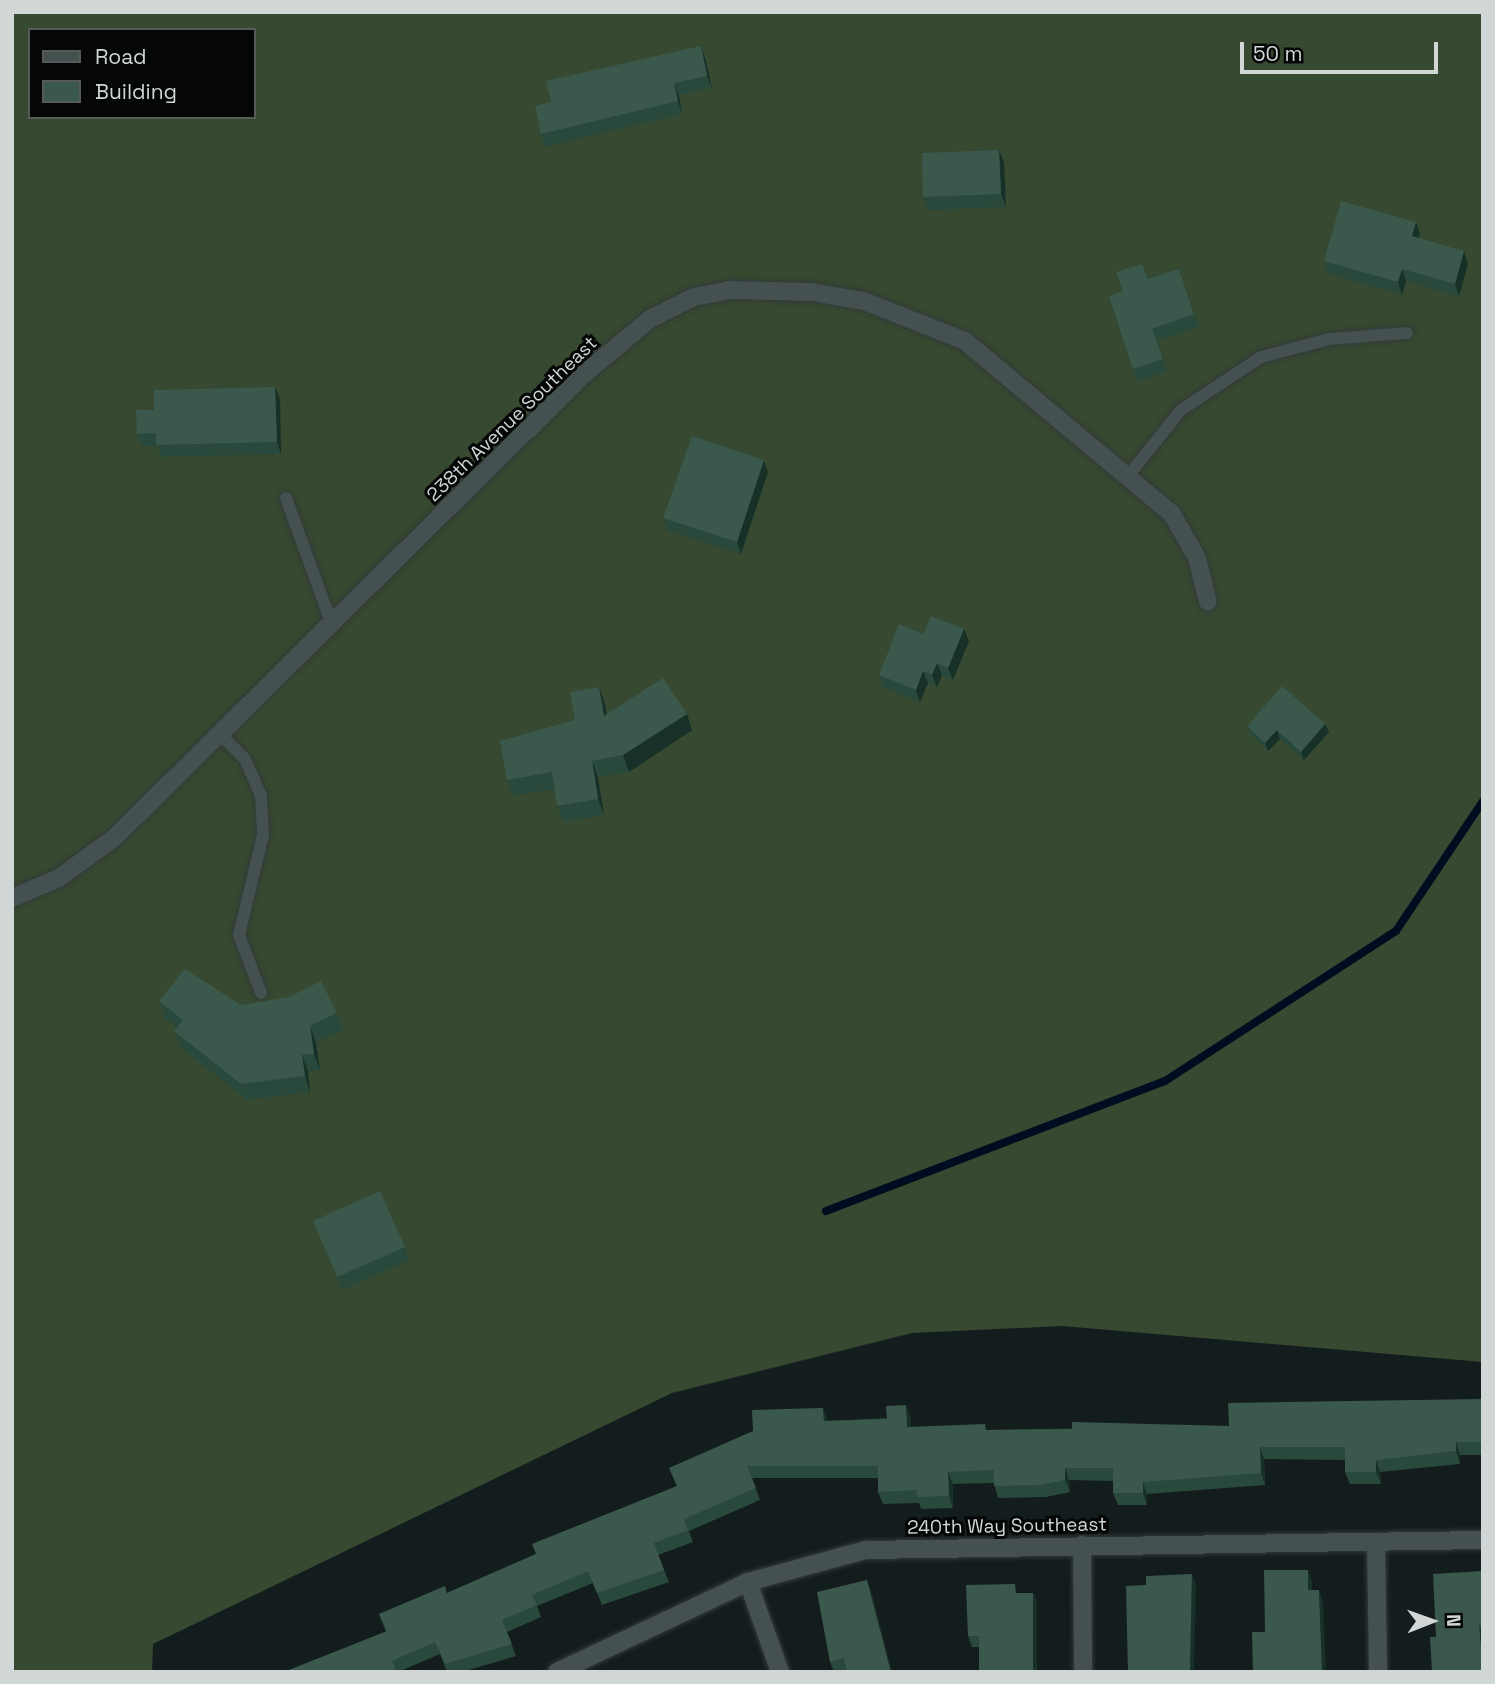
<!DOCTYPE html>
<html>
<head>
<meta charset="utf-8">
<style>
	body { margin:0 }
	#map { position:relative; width:1495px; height:1684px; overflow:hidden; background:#141d1d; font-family:"Space Grotesk",sans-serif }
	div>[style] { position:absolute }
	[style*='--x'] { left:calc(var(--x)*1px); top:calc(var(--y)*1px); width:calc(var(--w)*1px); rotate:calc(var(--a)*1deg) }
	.forest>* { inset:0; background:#374930 }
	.stream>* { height:8px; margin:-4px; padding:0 4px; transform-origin:4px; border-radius:4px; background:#000c1f }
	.roads { filter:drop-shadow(0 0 2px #333939) drop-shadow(0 0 2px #333939) }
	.lane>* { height:12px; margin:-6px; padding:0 6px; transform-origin:6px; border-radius:6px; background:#455050 }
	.street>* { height:18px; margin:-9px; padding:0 9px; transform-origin:9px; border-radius:9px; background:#455050 }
	.wall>* { inset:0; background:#28493c }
	.shaded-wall>* { inset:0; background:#183128 }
	.building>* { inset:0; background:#3a584c }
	span { translate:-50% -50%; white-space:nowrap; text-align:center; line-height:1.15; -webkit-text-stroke:6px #040706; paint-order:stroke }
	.street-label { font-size:19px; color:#d0d7d6 }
	.frame { position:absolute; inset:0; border:14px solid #d0d7d6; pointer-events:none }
	.legend { position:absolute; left:28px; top:28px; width:228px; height:91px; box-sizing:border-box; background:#040706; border:2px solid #565a59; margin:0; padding:9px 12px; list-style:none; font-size:21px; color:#d0d7d6 }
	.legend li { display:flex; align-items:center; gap:14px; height:35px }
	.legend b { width:35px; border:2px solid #565a59 }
	.north { position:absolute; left:1397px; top:1586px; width:70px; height:70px; -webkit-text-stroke:5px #040706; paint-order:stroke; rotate:89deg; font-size:19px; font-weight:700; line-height:28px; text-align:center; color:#d0d7d6 }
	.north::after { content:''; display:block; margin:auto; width:24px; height:32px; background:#d0d7d6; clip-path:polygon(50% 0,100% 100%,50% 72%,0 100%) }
	.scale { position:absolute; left:1240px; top:42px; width:198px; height:32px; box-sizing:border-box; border:4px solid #d0d7d6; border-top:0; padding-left:9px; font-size:21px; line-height:24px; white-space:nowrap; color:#d0d7d6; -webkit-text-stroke:5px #040706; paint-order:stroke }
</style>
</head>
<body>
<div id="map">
	<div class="forest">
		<div style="clip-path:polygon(evenodd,12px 12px,1483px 12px,1483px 1362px,1062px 1326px,912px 1333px,672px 1393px,153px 1644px,152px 1672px,12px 1672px,12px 12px,30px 30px,254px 30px,254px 117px,30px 117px,30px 30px)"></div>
	</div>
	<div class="stream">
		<div style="--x:826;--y:1211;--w:363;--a:-21"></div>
		<div style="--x:1165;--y:1081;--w:275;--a:-33"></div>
		<div style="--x:1396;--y:931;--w:156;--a:-56.2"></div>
	</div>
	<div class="roads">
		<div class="lane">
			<div style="--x:1128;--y:476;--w:85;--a:-51.2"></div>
			<div style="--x:1181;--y:410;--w:96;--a:-33.5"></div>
			<div style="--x:1261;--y:357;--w:70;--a:-14.8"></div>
			<div style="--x:1329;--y:339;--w:78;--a:-4.4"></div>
			<div style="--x:286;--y:498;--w:137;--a:70"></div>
			<div style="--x:221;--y:735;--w:34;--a:45"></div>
			<div style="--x:245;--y:759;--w:40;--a:66.6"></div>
			<div style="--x:261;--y:796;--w:39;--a:87"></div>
			<div style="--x:263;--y:835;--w:103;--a:103.5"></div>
			<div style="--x:239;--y:935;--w:62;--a:69.2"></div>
		</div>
		<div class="street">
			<div style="--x:12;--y:898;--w:51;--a:-23.1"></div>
			<div style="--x:59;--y:878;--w:68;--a:-36"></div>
			<div style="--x:114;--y:838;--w:659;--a:-44.63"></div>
			<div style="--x:583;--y:375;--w:87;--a:-39.9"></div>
			<div style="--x:650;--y:319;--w:49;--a:-26.6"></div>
			<div style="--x:694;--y:297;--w:36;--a:-11"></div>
			<div style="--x:729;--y:290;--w:83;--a:1.4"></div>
			<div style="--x:812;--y:292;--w:53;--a:9.8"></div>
			<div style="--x:864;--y:301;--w:109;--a:21.6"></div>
			<div style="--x:965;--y:341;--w:270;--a:39.9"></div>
			<div style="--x:1172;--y:514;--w:51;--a:60.4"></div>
			<div style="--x:1197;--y:558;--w:45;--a:76"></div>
			<div style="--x:1376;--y:1542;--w:130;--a:89.1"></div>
			<div style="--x:1082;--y:1545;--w:127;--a:89.5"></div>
			<div style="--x:748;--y:1582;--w:96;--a:70.4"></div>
			<div style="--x:557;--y:1672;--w:211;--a:-25.2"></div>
			<div style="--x:748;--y:1582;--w:122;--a:-15.2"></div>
			<div style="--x:866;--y:1550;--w:617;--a:-0.93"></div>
		</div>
	</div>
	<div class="wall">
		<div style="clip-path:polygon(701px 46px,705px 58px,712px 88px,679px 95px,682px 114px,545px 147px,541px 134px,551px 102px)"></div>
		<div style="clip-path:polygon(1004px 162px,1006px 207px,928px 210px,923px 197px)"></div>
		<div style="clip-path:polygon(1416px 222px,1420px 234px,1419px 238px,1464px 251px,1468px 264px,1459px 296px,1406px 281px,1402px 295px,1329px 274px,1324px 261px)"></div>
		<div style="clip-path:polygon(1179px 269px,1199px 327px,1157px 341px,1167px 371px,1138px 381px,1109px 296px,1123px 291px,1148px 279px)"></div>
		<div style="clip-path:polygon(275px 387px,280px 399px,281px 454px,161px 457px,157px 446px,141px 446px,137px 434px,154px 410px)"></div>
		<div style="clip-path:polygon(768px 472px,741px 554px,667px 530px,663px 518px)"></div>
		<div style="clip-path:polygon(924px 634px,969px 641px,953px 680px,942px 675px,937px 687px,928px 683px,920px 702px,883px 687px,879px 675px)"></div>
		<div style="clip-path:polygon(599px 687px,605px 704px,607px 715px,687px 714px,692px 730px,629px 772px,598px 777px,604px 815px,563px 822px,557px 806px,555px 789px,512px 796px,507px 780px,575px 720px)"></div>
		<div style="clip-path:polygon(1325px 724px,1329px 732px,1304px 760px,1280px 739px,1268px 751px,1250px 734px,1247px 726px)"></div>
		<div style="clip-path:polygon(159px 1001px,241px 1005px,337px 1013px,343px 1030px,316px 1043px,320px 1070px,308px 1071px,310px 1092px,247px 1100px,180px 1047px,174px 1031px,177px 1027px,165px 1018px)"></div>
		<div style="clip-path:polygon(313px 1221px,405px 1247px,409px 1260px,342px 1290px)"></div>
		<div style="clip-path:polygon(1483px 1399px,1483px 1455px,1460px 1455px,1460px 1464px,1380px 1472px,1381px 1484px,1350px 1484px,1345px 1472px,1345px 1460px,1264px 1459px,1265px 1485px,1147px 1494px,1147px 1505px,1118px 1505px,1113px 1493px,1113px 1481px,1069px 1480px,1070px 1492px,1046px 1497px,998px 1498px,994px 1483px,953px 1484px,953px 1508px,921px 1509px,919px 1503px,883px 1504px,878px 1492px,878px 1478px,752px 1478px,760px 1500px,689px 1531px,693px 1542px,658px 1555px,669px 1582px,602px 1605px,593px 1583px,537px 1606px,541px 1617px,507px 1632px,516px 1656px,462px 1672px,447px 1672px,440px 1654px,398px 1672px,284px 1672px,386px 1632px,379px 1614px,447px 1593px,536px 1554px,677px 1486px,669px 1468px,828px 1421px,911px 1417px,911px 1427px,987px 1430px,1229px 1426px,1462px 1400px)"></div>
		<div style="clip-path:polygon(1483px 1571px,1482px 1633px,1483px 1672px,1436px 1637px)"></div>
		<div style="clip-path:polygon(872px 1593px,847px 1671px,834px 1672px,830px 1662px)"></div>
		<div style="clip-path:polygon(1019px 1593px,1033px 1593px,1037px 1603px,979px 1647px,972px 1647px,968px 1636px)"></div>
	</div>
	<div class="shaded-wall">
		<div style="clip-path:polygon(701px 46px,705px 58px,712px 88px,707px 76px)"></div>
		<div style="clip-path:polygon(674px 83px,679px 95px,682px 114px,678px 101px)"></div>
		<div style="clip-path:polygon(999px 150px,1004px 162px,1006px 207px,1001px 194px)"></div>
		<div style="clip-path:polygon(1416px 222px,1420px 234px,1416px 249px,1412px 236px)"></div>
		<div style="clip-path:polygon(1464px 251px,1468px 264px,1459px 296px,1455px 284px)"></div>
		<div style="clip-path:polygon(1402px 269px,1406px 281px,1402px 295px,1398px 282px)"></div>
		<div style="clip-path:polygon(275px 387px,280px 399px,281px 454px,277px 442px)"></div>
		<div style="clip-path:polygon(764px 460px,768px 472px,741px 554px,737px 542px)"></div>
		<div style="clip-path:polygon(964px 629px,969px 641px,953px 680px,948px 668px)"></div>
		<div style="clip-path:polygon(937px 663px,942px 675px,937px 687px,932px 675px)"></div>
		<div style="clip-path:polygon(923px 671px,928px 683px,920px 702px,916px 690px)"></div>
		<div style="clip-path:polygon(599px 687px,605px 704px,610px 733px,604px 716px)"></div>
		<div style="clip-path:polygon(687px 714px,692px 730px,629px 772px,623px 755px)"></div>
		<div style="clip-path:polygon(1325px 724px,1329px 732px,1304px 760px,1301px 752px)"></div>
		<div style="clip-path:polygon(1277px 730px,1280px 739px,1268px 751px,1265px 743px)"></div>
		<div style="clip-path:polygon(592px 761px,598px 777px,604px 815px,598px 799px)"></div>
		<div style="clip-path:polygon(310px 1026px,316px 1043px,320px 1070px,314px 1054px)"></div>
		<div style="clip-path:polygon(302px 1055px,308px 1071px,310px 1092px,305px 1076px)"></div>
		<div style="clip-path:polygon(906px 1405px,911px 1417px,911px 1439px,907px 1427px)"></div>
		<div style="clip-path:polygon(823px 1408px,828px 1420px,828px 1433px,824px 1421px)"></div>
		<div style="clip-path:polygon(1456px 1442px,1460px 1455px,1460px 1464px,1456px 1451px)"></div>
		<div style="clip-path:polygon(1260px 1447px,1264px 1459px,1265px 1485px,1261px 1473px)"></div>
		<div style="clip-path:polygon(1376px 1460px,1380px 1472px,1381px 1484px,1376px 1472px)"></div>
		<div style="clip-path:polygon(1065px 1468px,1069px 1480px,1070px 1492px,1065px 1480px)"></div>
		<div style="clip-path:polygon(948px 1472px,953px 1484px,953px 1508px,949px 1496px)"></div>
		<div style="clip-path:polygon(1143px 1482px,1147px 1494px,1147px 1505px,1143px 1493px)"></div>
		<div style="clip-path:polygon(1308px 1570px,1312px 1581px,1312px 1601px,1308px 1590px)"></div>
		<div style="clip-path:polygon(1192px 1574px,1196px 1584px,1194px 1672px,1190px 1672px)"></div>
		<div style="clip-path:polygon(867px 1580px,872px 1593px,892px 1672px,891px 1672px)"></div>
		<div style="clip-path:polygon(1319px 1590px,1323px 1601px,1326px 1672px,1322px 1672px)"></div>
		<div style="clip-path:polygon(1033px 1593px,1037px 1603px,1037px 1672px,1033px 1672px)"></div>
		<div style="clip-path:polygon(1479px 1624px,1482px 1633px,1483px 1640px,1483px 1672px)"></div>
	</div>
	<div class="building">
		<div style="clip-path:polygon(701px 46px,707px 76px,674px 83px,678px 101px,541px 134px,535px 106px,551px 102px,546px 81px)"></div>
		<div style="clip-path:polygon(999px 150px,1001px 194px,923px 197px,922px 153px)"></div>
		<div style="clip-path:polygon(1341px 201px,1416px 222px,1412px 236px,1464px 251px,1455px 284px,1402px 269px,1398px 282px,1324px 261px)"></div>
		<div style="clip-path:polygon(1142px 264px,1148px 279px,1179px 269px,1194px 314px,1152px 329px,1163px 359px,1133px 369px,1109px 296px,1123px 291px,1116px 272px)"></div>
		<div style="clip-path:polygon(275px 387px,277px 442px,156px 445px,156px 433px,137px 434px,136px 410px,154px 410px,154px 390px)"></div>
		<div style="clip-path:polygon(692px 436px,764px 460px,737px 542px,663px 518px)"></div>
		<div style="clip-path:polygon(931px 616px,964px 629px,948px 668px,937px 663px,932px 675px,923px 671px,916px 690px,879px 675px,899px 624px,924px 634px)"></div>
		<div style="clip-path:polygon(663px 678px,687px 714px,623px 755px,592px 761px,598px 799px,557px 806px,552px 772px,507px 780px,500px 741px,575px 720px,570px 692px,599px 687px,604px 716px)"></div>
		<div style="clip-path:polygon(1282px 686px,1325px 724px,1301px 752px,1277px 730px,1265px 743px,1247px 726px)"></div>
		<div style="clip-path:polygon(185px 969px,241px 1005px,289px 997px,321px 981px,337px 1013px,310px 1026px,314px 1054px,302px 1055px,305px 1076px,241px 1084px,174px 1031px,183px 1020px,159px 1001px)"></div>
		<div style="clip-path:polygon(380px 1191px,405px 1247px,337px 1277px,313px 1221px)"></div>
		<div style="clip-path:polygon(1483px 1399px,1483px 1442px,1456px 1442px,1456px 1451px,1376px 1460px,1376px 1472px,1345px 1472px,1345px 1447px,1260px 1447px,1261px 1473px,1143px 1482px,1143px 1493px,1113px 1493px,1113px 1468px,1065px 1468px,1065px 1480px,1041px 1485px,994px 1486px,994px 1470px,948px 1472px,949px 1496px,917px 1497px,917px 1490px,878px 1492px,878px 1466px,747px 1466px,756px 1488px,684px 1519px,688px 1530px,654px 1543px,664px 1570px,597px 1593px,588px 1571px,532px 1595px,537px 1605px,502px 1620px,512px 1644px,445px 1664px,435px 1642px,392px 1661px,396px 1672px,284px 1672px,387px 1631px,379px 1614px,445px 1586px,447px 1593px,536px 1554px,532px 1544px,677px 1486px,669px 1468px,753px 1431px,752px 1410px,823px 1408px,824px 1421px,887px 1419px,886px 1406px,906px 1405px,907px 1427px,985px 1424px,986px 1430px,1072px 1429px,1072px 1422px,1229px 1426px,1228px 1403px)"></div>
		<div style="clip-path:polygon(1264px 1570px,1308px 1570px,1308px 1590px,1319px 1590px,1322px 1672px,1253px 1672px,1252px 1632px,1265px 1632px)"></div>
		<div style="clip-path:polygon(1483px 1571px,1483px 1624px,1479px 1624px,1483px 1672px,1432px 1672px,1430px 1637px,1436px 1637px,1433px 1574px)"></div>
		<div style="clip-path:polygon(1192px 1574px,1190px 1672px,1128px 1672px,1126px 1586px,1146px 1585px,1146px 1576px)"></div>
		<div style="clip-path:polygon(867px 1580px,891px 1672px,847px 1672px,844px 1658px,830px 1662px,817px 1592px)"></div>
		<div style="clip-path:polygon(1015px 1584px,1016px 1593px,1033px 1593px,1033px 1672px,979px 1672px,979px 1636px,968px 1636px,966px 1585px)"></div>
	</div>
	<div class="street-label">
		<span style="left:512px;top:419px;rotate:-44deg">238th Avenue Southeast</span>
		<span style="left:1007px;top:1526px;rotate:-1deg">240th Way Southeast</span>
	</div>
	<div class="frame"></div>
	<ul class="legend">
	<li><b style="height:9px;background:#455050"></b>Road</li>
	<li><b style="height:19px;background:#3a584c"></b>Building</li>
	</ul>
	<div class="north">N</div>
	<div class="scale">50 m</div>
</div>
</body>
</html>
